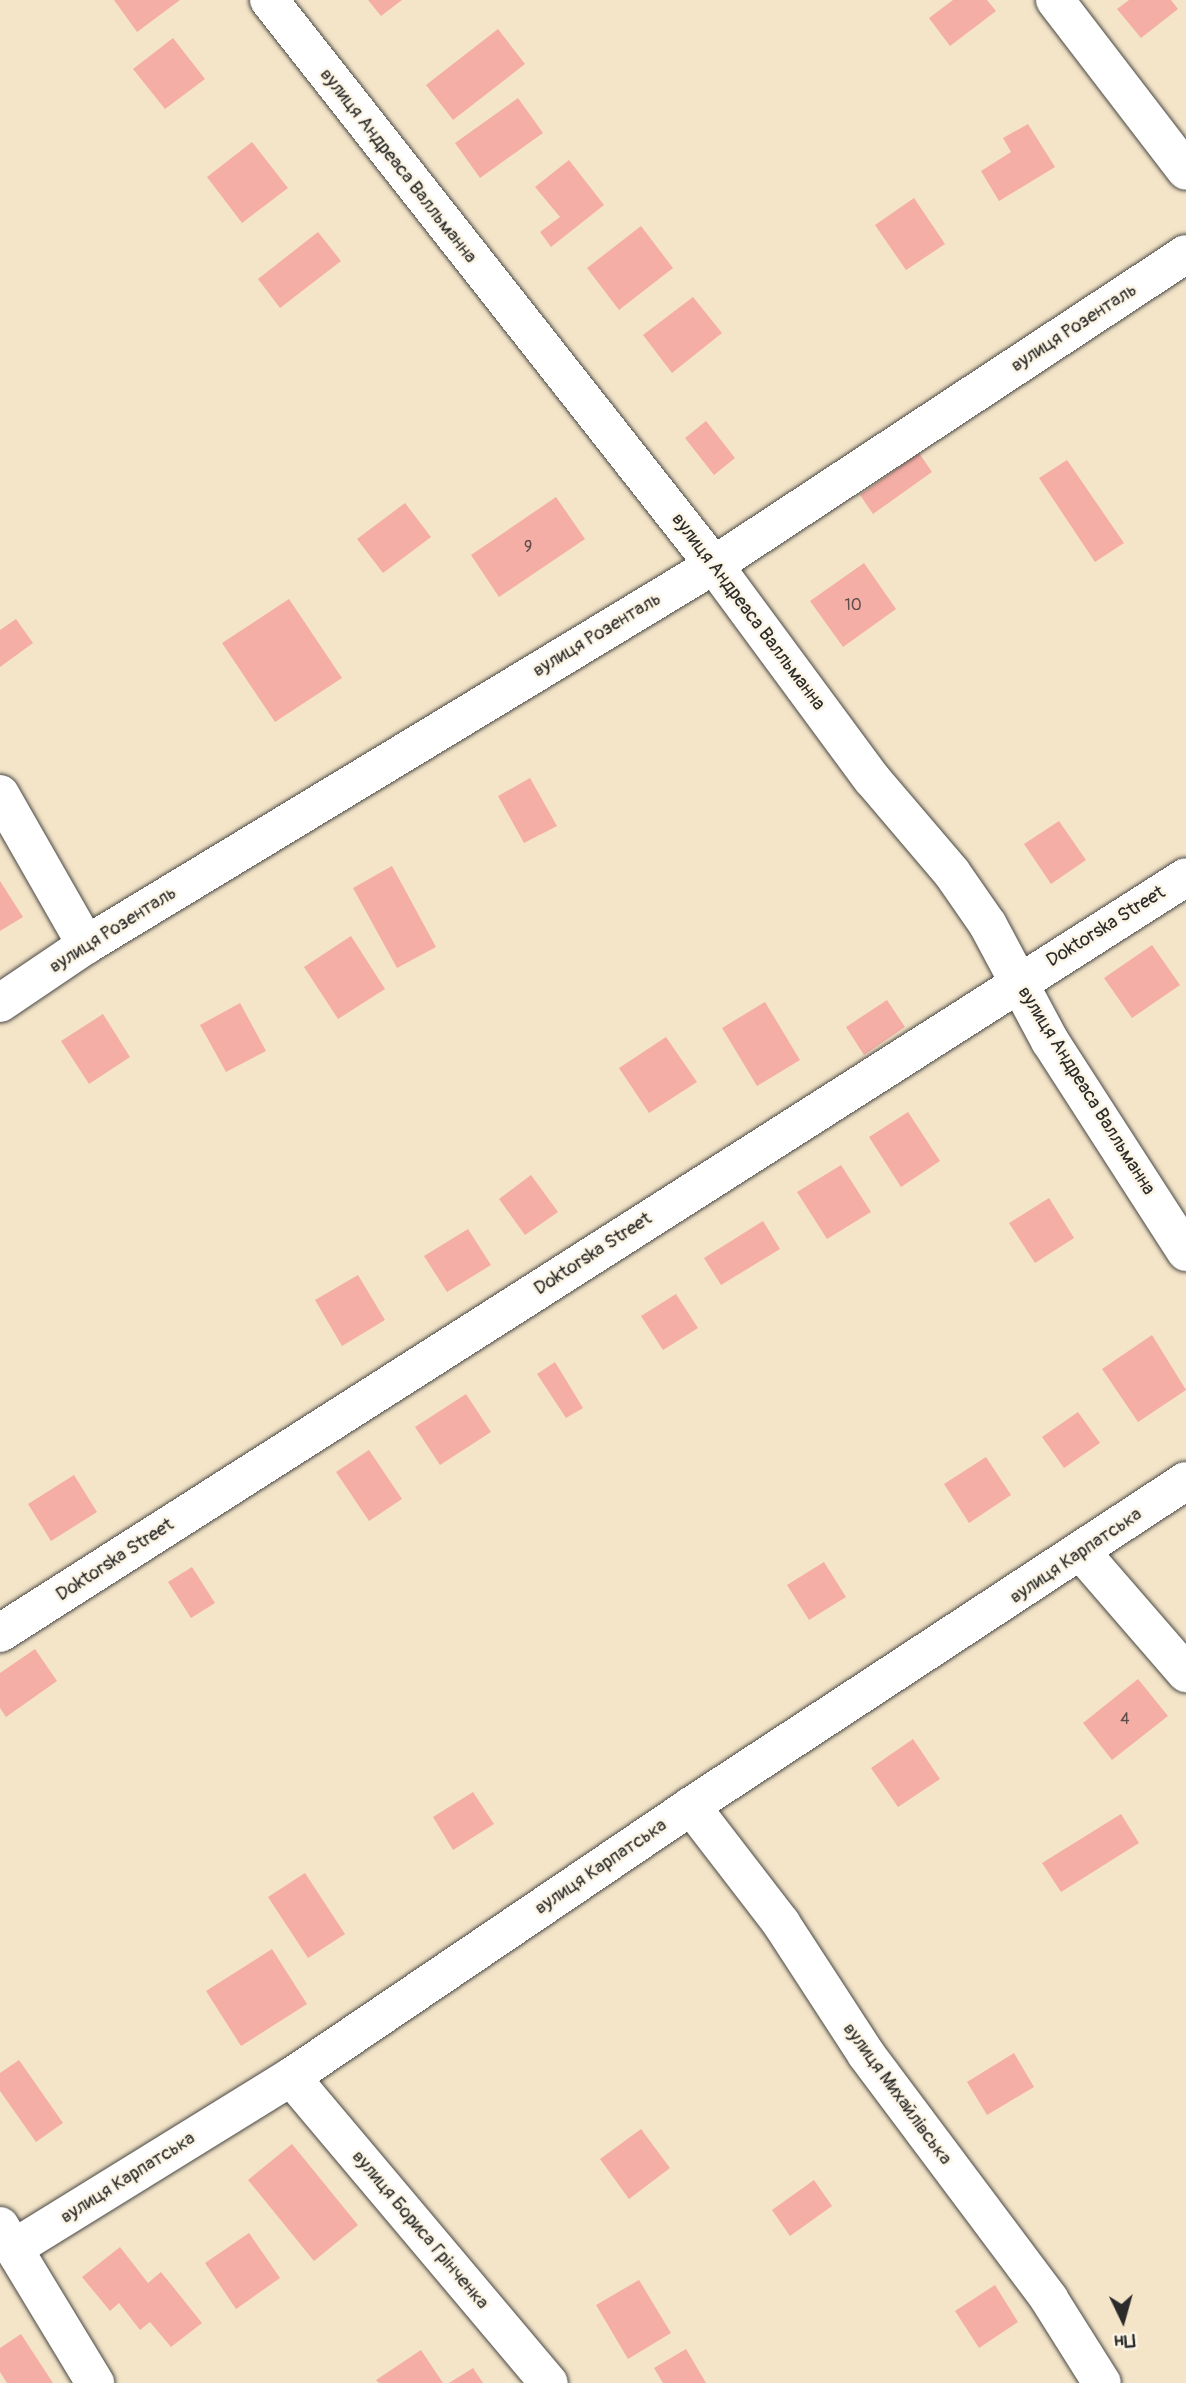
<!DOCTYPE html>
<html>
<head>
<meta charset="utf-8">
<style>
	body { margin:0 }
	#map { position:relative; width:1186px; height:2383px; overflow:hidden; background:#f4e5c9; font-family:Pangolin,sans-serif }
	div>[style] { position:absolute }
	[style*='--x'] { left:calc(var(--x)*1px); top:calc(var(--y)*1px); width:calc(var(--w)*1px); rotate:calc(var(--a)*1deg) }
	.building>* { inset:0; background:#f5aea5 }
	.roads { filter:drop-shadow(0 0 2px #494743) drop-shadow(0 0 2px #494743) }
	.minor>* { height:38px; margin:-19px; padding:0 19px; transform-origin:19px; border-radius:19px; background:#fff }
	span { translate:-50% -50%; white-space:nowrap; text-align:center; line-height:1.15; -webkit-text-stroke:5px #fcf5e5; paint-order:stroke }
	.number-label { font-size:16px; color:#5e4c4a }
	.number-label span { -webkit-text-stroke-width:0 }
	.street-label { font-size:19px; color:#2b2b2b }
	.north { position:absolute; left:1088px; top:2285px; width:70px; height:70px; -webkit-text-stroke:5px #fcf5e5; paint-order:stroke; rotate:175deg; font-size:19px; font-weight:700; line-height:28px; text-align:center; color:#2b2b2b }
	.north::after { content:''; display:block; margin:auto; width:24px; height:32px; background:#2b2b2b; clip-path:polygon(50% 0,100% 100%,50% 72%,0 100%) }
</style>
</head>
<body>
<div id="map">
	<div class="building">
		<div style="clip-path:polygon(114px 0,180px 0,137px 32px)"></div>
		<div style="clip-path:polygon(368px 0,402px 0,381px 16px)"></div>
		<div style="clip-path:polygon(953px 0,987px 0,996px 11px,950px 46px,929px 18px)"></div>
		<div style="clip-path:polygon(1129px 0,1171px 0,1178px 9px,1141px 38px,1117px 9px)"></div>
		<div style="clip-path:polygon(498px 29px,525px 64px,453px 120px,426px 85px)"></div>
		<div style="clip-path:polygon(173px 38px,205px 79px,165px 109px,133px 69px)"></div>
		<div style="clip-path:polygon(518px 98px,543px 133px,480px 178px,455px 143px)"></div>
		<div style="clip-path:polygon(1028px 124px,1055px 167px,999px 201px,981px 171px,1011px 152px,1003px 138px)"></div>
		<div style="clip-path:polygon(252px 142px,288px 188px,242px 223px,207px 177px)"></div>
		<div style="clip-path:polygon(569px 160px,604px 205px,551px 247px,540px 232px,560px 217px,535px 187px)"></div>
		<div style="clip-path:polygon(914px 198px,945px 244px,906px 270px,875px 225px)"></div>
		<div style="clip-path:polygon(641px 226px,673px 268px,619px 310px,587px 268px)"></div>
		<div style="clip-path:polygon(318px 232px,341px 261px,280px 308px,258px 279px)"></div>
		<div style="clip-path:polygon(693px 297px,722px 333px,672px 373px,643px 335px)"></div>
		<div style="clip-path:polygon(706px 421px,735px 458px,714px 475px,685px 438px)"></div>
		<div style="clip-path:polygon(919px 453px,932px 472px,873px 514px,860px 495px)"></div>
		<div style="clip-path:polygon(1067px 460px,1124px 543px,1095px 562px,1039px 478px)"></div>
		<div style="clip-path:polygon(556px 497px,585px 539px,499px 597px,471px 555px)"></div>
		<div style="clip-path:polygon(405px 503px,431px 537px,383px 573px,357px 539px)"></div>
		<div style="clip-path:polygon(864px 563px,896px 609px,843px 647px,810px 601px)"></div>
		<div style="clip-path:polygon(289px 599px,342px 678px,275px 722px,222px 643px)"></div>
		<div style="clip-path:polygon(16px 619px,33px 643px,0 667px,0 630px)"></div>
		<div style="clip-path:polygon(530px 778px,557px 826px,524px 843px,498px 796px)"></div>
		<div style="clip-path:polygon(1059px 821px,1086px 860px,1051px 884px,1024px 844px)"></div>
		<div style="clip-path:polygon(392px 866px,436px 947px,397px 968px,353px 888px)"></div>
		<div style="clip-path:polygon(0 881px,23px 917px,0 931px)"></div>
		<div style="clip-path:polygon(351px 936px,385px 989px,338px 1019px,304px 967px)"></div>
		<div style="clip-path:polygon(1152px 945px,1180px 985px,1132px 1018px,1104px 978px)"></div>
		<div style="clip-path:polygon(887px 1000px,905px 1027px,864px 1055px,846px 1027px)"></div>
		<div style="clip-path:polygon(765px 1002px,800px 1060px,757px 1086px,722px 1028px)"></div>
		<div style="clip-path:polygon(240px 1003px,266px 1051px,226px 1072px,200px 1025px)"></div>
		<div style="clip-path:polygon(103px 1014px,130px 1057px,89px 1084px,61px 1041px)"></div>
		<div style="clip-path:polygon(666px 1037px,697px 1082px,649px 1113px,619px 1068px)"></div>
		<div style="clip-path:polygon(908px 1112px,940px 1161px,901px 1187px,869px 1137px)"></div>
		<div style="clip-path:polygon(841px 1165px,871px 1212px,827px 1239px,797px 1192px)"></div>
		<div style="clip-path:polygon(531px 1175px,558px 1212px,525px 1235px,499px 1199px)"></div>
		<div style="clip-path:polygon(1049px 1198px,1074px 1238px,1035px 1263px,1009px 1223px)"></div>
		<div style="clip-path:polygon(763px 1221px,780px 1249px,721px 1285px,704px 1258px)"></div>
		<div style="clip-path:polygon(468px 1229px,491px 1265px,447px 1292px,424px 1256px)"></div>
		<div style="clip-path:polygon(358px 1275px,385px 1320px,342px 1346px,315px 1300px)"></div>
		<div style="clip-path:polygon(676px 1294px,698px 1328px,663px 1350px,641px 1316px)"></div>
		<div style="clip-path:polygon(1152px 1335px,1186px 1390px,1138px 1422px,1102px 1369px)"></div>
		<div style="clip-path:polygon(555px 1362px,583px 1408px,566px 1418px,537px 1374px)"></div>
		<div style="clip-path:polygon(466px 1394px,491px 1432px,440px 1465px,415px 1427px)"></div>
		<div style="clip-path:polygon(1078px 1412px,1100px 1443px,1064px 1468px,1042px 1437px)"></div>
		<div style="clip-path:polygon(369px 1450px,402px 1499px,369px 1521px,336px 1472px)"></div>
		<div style="clip-path:polygon(986px 1457px,1011px 1495px,969px 1523px,944px 1484px)"></div>
		<div style="clip-path:polygon(74px 1475px,97px 1512px,51px 1541px,28px 1504px)"></div>
		<div style="clip-path:polygon(824px 1562px,846px 1597px,809px 1620px,787px 1585px)"></div>
		<div style="clip-path:polygon(192px 1567px,215px 1603px,191px 1618px,168px 1582px)"></div>
		<div style="clip-path:polygon(35px 1649px,57px 1681px,6px 1717px,0 1708px,0 1673px)"></div>
		<div style="clip-path:polygon(1138px 1679px,1168px 1716px,1112px 1760px,1083px 1723px)"></div>
		<div style="clip-path:polygon(913px 1739px,940px 1779px,898px 1807px,871px 1768px)"></div>
		<div style="clip-path:polygon(473px 1792px,494px 1824px,453px 1850px,433px 1817px)"></div>
		<div style="clip-path:polygon(1121px 1814px,1139px 1843px,1061px 1892px,1042px 1863px)"></div>
		<div style="clip-path:polygon(305px 1873px,345px 1934px,308px 1958px,268px 1897px)"></div>
		<div style="clip-path:polygon(272px 1949px,307px 2004px,241px 2046px,206px 1991px)"></div>
		<div style="clip-path:polygon(1014px 2053px,1034px 2087px,987px 2115px,967px 2082px)"></div>
		<div style="clip-path:polygon(19px 2060px,63px 2123px,36px 2142px,0 2091px,0 2073px)"></div>
		<div style="clip-path:polygon(641px 2129px,670px 2168px,629px 2199px,600px 2159px)"></div>
		<div style="clip-path:polygon(292px 2144px,358px 2225px,314px 2261px,248px 2180px)"></div>
		<div style="clip-path:polygon(814px 2180px,832px 2206px,790px 2236px,772px 2210px)"></div>
		<div style="clip-path:polygon(249px 2233px,280px 2278px,236px 2309px,205px 2263px)"></div>
		<div style="clip-path:polygon(120px 2247px,148px 2283px,161px 2272px,202px 2323px,171px 2347px,150px 2322px,140px 2330px,119px 2303px,110px 2311px,82px 2277px)"></div>
		<div style="clip-path:polygon(639px 2280px,671px 2333px,628px 2359px,596px 2305px)"></div>
		<div style="clip-path:polygon(995px 2285px,1018px 2322px,979px 2348px,955px 2311px)"></div>
		<div style="clip-path:polygon(21px 2334px,53px 2383px,7px 2383px,0 2372px,0 2348px)"></div>
		<div style="clip-path:polygon(686px 2349px,706px 2383px,663px 2383px,654px 2368px)"></div>
		<div style="clip-path:polygon(421px 2350px,443px 2383px,379px 2383px,376px 2380px)"></div>
		<div style="clip-path:polygon(473px 2368px,483px 2383px,449px 2383px)"></div>
	</div>
	<div class="roads">
		<div class="minor">
			<div style="--x:269;--y:0;--w:719;--a:51.78"></div>
			<div style="--x:714;--y:565;--w:266;--a:53.6"></div>
			<div style="--x:872;--y:779;--w:123;--a:49.6"></div>
			<div style="--x:952;--y:873;--w:63;--a:55.3"></div>
			<div style="--x:988;--y:925;--w:132;--a:61.9"></div>
			<div style="--x:1050;--y:1041;--w:251;--a:57.2"></div>
			<div style="--x:1055;--y:0;--w:215;--a:52.5"></div>
			<div style="--x:0;--y:794;--w:174;--a:60.3"></div>
			<div style="--x:0;--y:1003;--w:104;--a:-34"></div>
			<div style="--x:86;--y:945;--w:734;--a:-31.18"></div>
			<div style="--x:714;--y:565;--w:565;--a:-33.38"></div>
			<div style="--x:1082;--y:1553;--w:159;--a:49.1"></div>
			<div style="--x:0;--y:1633;--w:1406;--a:-32.51"></div>
			<div style="--x:691;--y:1806;--w:148;--a:52.4"></div>
			<div style="--x:781;--y:1923;--w:156;--a:57"></div>
			<div style="--x:866;--y:2054;--w:306;--a:53.2"></div>
			<div style="--x:1049;--y:2299;--w:99;--a:57.8"></div>
			<div style="--x:291;--y:2077;--w:400;--a:49.9"></div>
			<div style="--x:0;--y:2226;--w:184;--a:58.8"></div>
			<div style="--x:14;--y:2248;--w:326;--a:-31.7"></div>
			<div style="--x:291;--y:2077;--w:483;--a:-34.1"></div>
			<div style="--x:691;--y:1806;--w:592;--a:-33.29"></div>
		</div>
	</div>
	<div class="number-label">
		<span style="left:528px;top:547px">9</span>
		<span style="left:853px;top:605px">10</span>
		<span style="left:1125px;top:1719px">4</span>
	</div>
	<div class="street-label">
		<span style="left:398px;top:166px;rotate:52deg">вулиця Андреаса Валльманна</span>
		<span style="left:1074px;top:328px;rotate:-33deg">вулиця Розенталь</span>
		<span style="left:748px;top:612px;rotate:53deg">вулиця Андреаса Валльманна</span>
		<span style="left:597px;top:635px;rotate:-31deg">вулиця Розенталь</span>
		<span style="left:1106px;top:927px;rotate:-32deg">Doktorska Street</span>
		<span style="left:113px;top:930px;rotate:-32deg">вулиця Розенталь</span>
		<span style="left:1086px;top:1091px;rotate:58deg">вулиця Андреаса Валльманна</span>
		<span style="left:593px;top:1254px;rotate:-33deg">Doktorska Street</span>
		<span style="left:1076px;top:1556px;rotate:-34deg">вулиця Карпатська</span>
		<span style="left:115px;top:1560px;rotate:-33deg">Doktorska Street</span>
		<span style="left:601px;top:1867px;rotate:-34deg">вулиця Карпатська</span>
		<span style="left:897px;top:2094px;rotate:54deg">вулиця Михайлівська</span>
		<span style="left:128px;top:2178px;rotate:-32deg">вулиця Карпатська</span>
		<span style="left:420px;top:2230px;rotate:50deg">вулиця Бориса Грінченка</span>
	</div>
	<div class="north">Пн</div>
</div>
</body>
</html>
